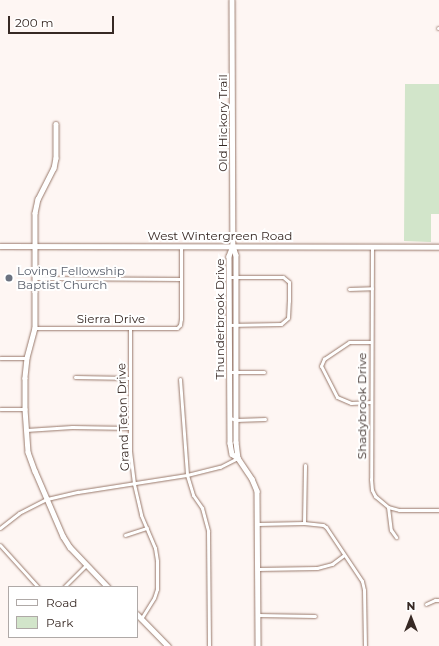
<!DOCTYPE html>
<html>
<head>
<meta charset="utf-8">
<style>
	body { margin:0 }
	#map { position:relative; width:439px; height:646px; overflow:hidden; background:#fef6f3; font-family:Montserrat,sans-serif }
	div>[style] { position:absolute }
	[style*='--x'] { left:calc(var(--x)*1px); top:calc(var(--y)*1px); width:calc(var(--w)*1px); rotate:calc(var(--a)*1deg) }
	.green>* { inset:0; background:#d2e5ca }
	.roads { filter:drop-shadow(0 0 1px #99796b) drop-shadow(0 0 1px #99796b) }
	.street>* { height:3px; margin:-1.5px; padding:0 1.5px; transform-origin:1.5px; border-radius:1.5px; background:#fff }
	.secondary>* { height:4.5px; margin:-2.25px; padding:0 2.25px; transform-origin:2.25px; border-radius:2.25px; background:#fff }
	.dots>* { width:11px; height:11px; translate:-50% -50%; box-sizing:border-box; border:2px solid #fff; border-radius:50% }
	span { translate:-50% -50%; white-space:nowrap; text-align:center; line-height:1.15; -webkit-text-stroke:4px #fff; paint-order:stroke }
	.street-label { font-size:12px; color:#372924 }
	.worship-label { font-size:12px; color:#5b616d }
	.left { translate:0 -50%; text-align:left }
	.legend { position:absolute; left:8px; top:586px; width:130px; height:52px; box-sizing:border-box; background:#fff; border:1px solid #afa9a7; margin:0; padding:5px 7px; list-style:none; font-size:12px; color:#372924 }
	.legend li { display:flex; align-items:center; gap:8px; height:20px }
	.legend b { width:20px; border:1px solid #afa9a7 }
	.north { position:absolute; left:391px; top:598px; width:40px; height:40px; -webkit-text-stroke:3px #fff; paint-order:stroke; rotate:0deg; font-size:11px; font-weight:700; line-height:16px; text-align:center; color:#372924 }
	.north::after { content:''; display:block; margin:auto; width:14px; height:18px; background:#372924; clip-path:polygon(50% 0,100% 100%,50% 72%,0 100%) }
	.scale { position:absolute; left:8px; top:16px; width:106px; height:18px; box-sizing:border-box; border:2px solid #372924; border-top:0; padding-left:5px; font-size:12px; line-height:14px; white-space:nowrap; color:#372924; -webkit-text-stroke:3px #fff; paint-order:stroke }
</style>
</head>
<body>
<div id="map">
	<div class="green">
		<div style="clip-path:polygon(405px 84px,439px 84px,439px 214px,431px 214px,431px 242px,404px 241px)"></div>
	</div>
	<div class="roads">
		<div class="street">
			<div style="--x:438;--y:28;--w:1;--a:0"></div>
			<div style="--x:372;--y:247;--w:232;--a:90.2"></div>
			<div style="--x:371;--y:479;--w:11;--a:85"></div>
			<div style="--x:372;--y:490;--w:7;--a:63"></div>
			<div style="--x:375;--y:496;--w:17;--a:40"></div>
			<div style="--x:388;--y:507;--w:11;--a:15"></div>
			<div style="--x:399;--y:510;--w:40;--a:0"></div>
			<div style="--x:35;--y:278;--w:146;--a:0.4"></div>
			<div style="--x:349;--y:289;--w:23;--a:-2"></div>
			<div style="--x:229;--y:325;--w:52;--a:-1.1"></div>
			<div style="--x:281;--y:324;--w:9;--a:-41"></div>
			<div style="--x:288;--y:318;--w:17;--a:-87"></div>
			<div style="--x:289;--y:301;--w:19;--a:-90"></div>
			<div style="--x:289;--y:282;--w:8;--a:-140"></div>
			<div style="--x:283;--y:277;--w:54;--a:180"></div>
			<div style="--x:35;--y:328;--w:142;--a:0"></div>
			<div style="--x:177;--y:328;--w:4;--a:-45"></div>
			<div style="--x:180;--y:325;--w:6;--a:-81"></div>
			<div style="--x:181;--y:319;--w:73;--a:-90"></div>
			<div style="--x:130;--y:328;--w:123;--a:90"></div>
			<div style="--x:130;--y:451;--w:33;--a:83"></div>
			<div style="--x:134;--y:484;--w:32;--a:77"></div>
			<div style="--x:141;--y:515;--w:36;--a:67"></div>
			<div style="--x:155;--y:548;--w:13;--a:81"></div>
			<div style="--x:157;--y:561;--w:28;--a:90"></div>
			<div style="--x:157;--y:589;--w:9;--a:108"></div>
			<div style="--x:154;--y:598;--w:25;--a:122"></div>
			<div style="--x:0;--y:358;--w:27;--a:0"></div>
			<div style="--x:230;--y:372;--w:34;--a:0"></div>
			<div style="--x:75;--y:377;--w:55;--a:1"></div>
			<div style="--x:180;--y:379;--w:96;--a:85.8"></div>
			<div style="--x:187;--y:475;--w:21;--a:73"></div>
			<div style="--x:193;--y:495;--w:16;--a:55"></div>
			<div style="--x:202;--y:508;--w:24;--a:75"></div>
			<div style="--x:208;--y:531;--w:115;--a:89.5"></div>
			<div style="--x:371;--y:402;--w:20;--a:177"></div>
			<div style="--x:351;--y:403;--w:15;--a:-157"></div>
			<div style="--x:337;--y:397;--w:35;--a:-117"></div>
			<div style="--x:321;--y:366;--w:8;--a:-67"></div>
			<div style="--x:324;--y:359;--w:30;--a:-34"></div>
			<div style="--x:349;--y:342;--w:22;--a:0"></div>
			<div style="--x:0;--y:409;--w:25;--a:0"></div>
			<div style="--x:230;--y:418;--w:6;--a:18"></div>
			<div style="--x:236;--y:420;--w:29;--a:-2"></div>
			<div style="--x:26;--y:430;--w:46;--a:-3.7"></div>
			<div style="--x:72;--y:427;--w:58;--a:1"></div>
			<div style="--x:388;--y:507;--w:23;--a:83"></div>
			<div style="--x:391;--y:530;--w:9;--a:54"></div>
			<div style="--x:304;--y:523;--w:58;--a:-89"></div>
			<div style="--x:258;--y:524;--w:46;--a:-1.2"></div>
			<div style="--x:304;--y:523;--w:19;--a:6"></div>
			<div style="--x:323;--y:525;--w:4;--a:34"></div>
			<div style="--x:326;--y:527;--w:65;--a:56.3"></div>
			<div style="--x:362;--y:581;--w:9;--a:77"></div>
			<div style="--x:364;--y:590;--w:56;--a:89"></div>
			<div style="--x:0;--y:528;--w:24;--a:-38"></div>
			<div style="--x:19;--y:513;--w:31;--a:-27"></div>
			<div style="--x:47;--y:499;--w:32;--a:-13"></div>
			<div style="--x:78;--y:492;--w:110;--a:-8.9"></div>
			<div style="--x:187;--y:475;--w:34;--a:-14"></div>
			<div style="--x:220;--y:467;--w:20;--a:-27"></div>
			<div style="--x:125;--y:535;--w:23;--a:-18"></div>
			<div style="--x:0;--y:545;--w:57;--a:47.9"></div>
			<div style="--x:258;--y:569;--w:59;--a:-1"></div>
			<div style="--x:317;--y:568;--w:16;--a:-15"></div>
			<div style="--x:332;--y:564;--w:15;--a:-37"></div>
			<div style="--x:64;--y:587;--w:31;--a:-45"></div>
			<div style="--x:426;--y:604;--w:10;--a:-24"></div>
			<div style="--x:435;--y:600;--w:4;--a:0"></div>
			<div style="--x:258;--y:615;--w:57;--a:1"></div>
		</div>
		<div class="secondary">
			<div style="--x:232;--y:0;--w:246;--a:89.8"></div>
			<div style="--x:233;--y:246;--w:9;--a:72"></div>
			<div style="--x:236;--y:255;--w:187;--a:90"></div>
			<div style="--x:236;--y:442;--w:16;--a:83"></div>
			<div style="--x:56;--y:124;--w:34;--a:90"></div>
			<div style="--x:56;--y:158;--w:10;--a:101"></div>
			<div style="--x:54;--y:168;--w:35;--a:117"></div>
			<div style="--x:38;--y:199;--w:14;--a:102"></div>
			<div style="--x:35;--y:213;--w:115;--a:90"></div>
			<div style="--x:35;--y:328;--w:31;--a:105"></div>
			<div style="--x:27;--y:358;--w:20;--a:96"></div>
			<div style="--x:25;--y:378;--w:31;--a:90"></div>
			<div style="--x:25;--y:409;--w:43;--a:86"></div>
			<div style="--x:28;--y:452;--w:20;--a:70"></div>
			<div style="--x:35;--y:471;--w:71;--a:66.7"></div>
			<div style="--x:63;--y:536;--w:13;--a:58"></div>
			<div style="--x:70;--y:547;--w:55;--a:46.5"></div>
			<div style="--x:0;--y:246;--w:439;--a:0.1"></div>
			<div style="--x:233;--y:246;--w:11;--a:112"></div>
			<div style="--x:229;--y:256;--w:187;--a:89.7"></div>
			<div style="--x:230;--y:443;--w:11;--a:80"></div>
			<div style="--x:232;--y:454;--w:7;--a:34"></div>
			<div style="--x:238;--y:458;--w:25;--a:56"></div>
			<div style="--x:252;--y:479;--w:13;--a:67"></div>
			<div style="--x:257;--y:491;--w:155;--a:89.6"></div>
			<div style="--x:137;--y:614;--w:45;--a:45.9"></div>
		</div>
	</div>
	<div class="dots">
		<div style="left:9px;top:278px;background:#6b7280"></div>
	</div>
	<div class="street-label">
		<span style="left:223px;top:123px;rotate:-90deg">Old Hickory Trail</span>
		<span style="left:220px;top:236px">West Wintergreen Road</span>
		<span style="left:111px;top:319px">Sierra Drive</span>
		<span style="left:220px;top:319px;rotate:-90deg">Thunderbrook Drive</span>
		<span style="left:362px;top:406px;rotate:-90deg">Shadybrook Drive</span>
		<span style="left:123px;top:417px;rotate:-92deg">Grand Teton Drive</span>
	</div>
	<div class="worship-label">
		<span class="left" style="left:17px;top:278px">Loving Fellowship<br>Baptist Church</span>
	</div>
	<ul class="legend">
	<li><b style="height:5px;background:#fff"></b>Road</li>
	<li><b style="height:11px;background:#d2e5ca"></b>Park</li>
	</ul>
	<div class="north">N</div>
	<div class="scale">200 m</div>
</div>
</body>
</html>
